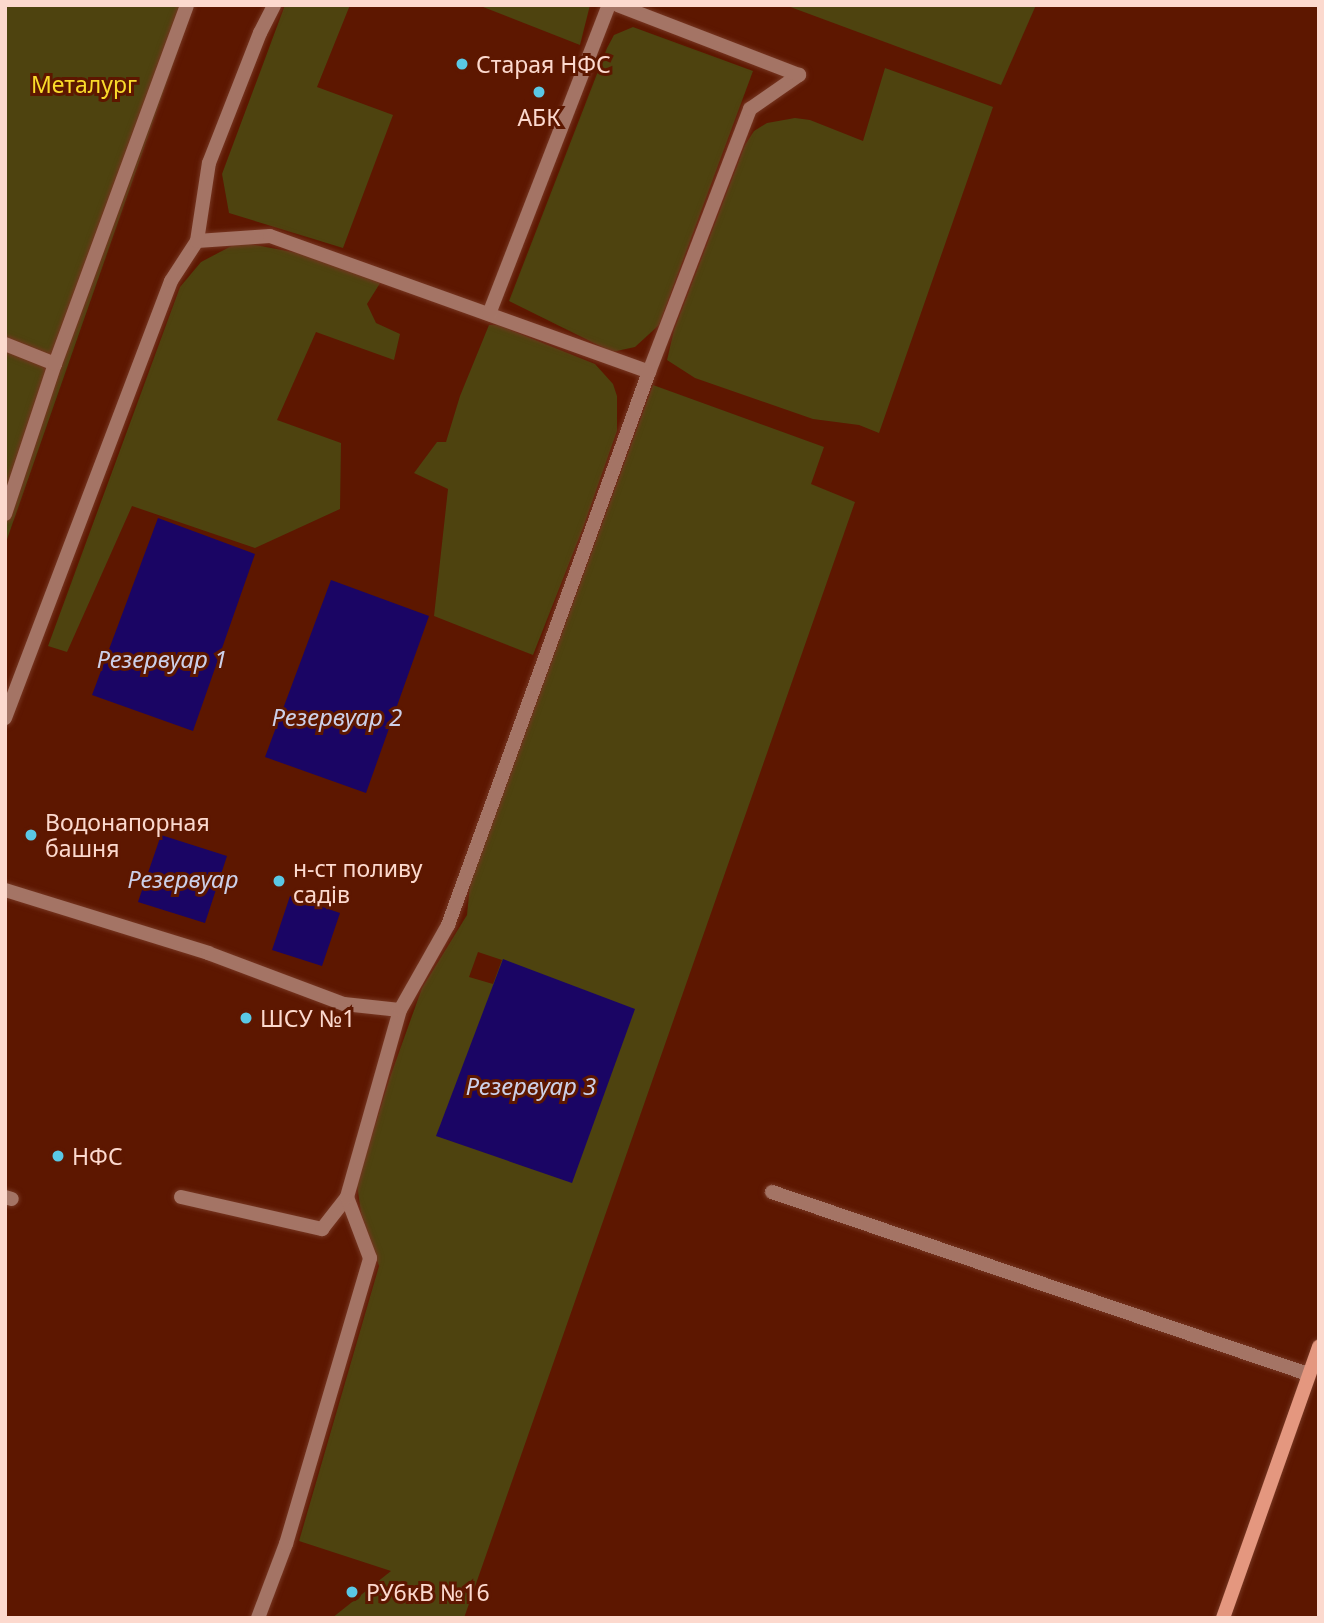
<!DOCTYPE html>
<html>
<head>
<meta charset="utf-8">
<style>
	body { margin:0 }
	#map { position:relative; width:1324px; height:1623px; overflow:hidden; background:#5d1700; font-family:"Noto Sans",sans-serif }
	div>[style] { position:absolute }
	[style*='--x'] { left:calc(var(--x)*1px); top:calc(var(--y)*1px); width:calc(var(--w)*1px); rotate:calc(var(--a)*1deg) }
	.green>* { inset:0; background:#4e430f }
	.water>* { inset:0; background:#1a0564 }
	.roads { filter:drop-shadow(0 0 2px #763621) drop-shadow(0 0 2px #763621) }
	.lane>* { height:14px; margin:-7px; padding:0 7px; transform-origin:7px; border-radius:7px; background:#a47465 }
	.secondary>* { height:14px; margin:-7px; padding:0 7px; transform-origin:7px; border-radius:7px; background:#e4977f }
	.dots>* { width:19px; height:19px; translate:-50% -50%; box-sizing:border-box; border:4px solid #5d1700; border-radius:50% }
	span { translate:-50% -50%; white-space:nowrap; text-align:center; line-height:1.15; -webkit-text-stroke:6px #5d1700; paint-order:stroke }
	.poi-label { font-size:23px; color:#fcd9ce }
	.left { translate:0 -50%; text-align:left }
	.park-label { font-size:23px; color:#fadb2a }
	.water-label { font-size:24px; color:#ccd0e9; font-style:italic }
	.frame { position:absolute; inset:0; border:7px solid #fcd9ce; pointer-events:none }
</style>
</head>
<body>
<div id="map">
	<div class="green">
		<div style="clip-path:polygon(5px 5px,194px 5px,5px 545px)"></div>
		<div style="clip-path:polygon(285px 5px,350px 5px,317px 87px,393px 115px,343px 248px,229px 213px,222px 174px)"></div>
		<div style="clip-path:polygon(478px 5px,590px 5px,580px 45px)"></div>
		<div style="clip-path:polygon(785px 5px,1036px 5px,1001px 85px)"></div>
		<div style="clip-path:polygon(633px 27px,753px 71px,659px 325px,635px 347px,612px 352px,509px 301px,607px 48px,614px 35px)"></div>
		<div style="clip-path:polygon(885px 68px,993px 107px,879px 433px,859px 425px,813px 419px,695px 378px,667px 360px,674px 330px,745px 145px,754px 131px,767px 123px,795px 118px,810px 120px,863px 141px)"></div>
		<div style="clip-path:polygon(239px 242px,303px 254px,382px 280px,367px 304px,376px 323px,400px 334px,394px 360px,316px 332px,277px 420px,341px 443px,340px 509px,255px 548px,132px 506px,67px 652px,48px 646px,180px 287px,201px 262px)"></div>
		<div style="clip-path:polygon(489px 325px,498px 325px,595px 364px,613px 384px,617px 396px,617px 431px,583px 528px,533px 655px,434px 616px,448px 489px,414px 473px,437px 442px,446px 442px,460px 396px)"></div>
		<div style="clip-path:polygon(evenodd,653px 385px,824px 447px,811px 484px,855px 502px,464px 1618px,332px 1618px,391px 1571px,299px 1541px,379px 1266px,361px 1213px,357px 1184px,389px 1080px,422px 988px,467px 915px,470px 884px,653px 385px,478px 952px,502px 960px,493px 984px,469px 977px,478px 952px)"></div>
	</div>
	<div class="water">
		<div style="clip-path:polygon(158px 518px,255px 554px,193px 731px,92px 695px)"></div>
		<div style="clip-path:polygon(331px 580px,429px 616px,366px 793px,265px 757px)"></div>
		<div style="clip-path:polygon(161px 835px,227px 856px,205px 923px,138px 902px)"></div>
		<div style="clip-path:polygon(290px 896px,340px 913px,322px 966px,272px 950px)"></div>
		<div style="clip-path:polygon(503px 959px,635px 1009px,572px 1183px,436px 1136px)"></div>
	</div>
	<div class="roads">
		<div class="lane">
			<div style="--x:197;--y:241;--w:73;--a:-3.9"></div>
			<div style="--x:270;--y:236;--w:403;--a:19.7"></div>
			<div style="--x:649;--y:372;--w:282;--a:-69"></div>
			<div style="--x:750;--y:109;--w:60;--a:-34.8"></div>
			<div style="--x:799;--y:75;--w:194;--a:-158.9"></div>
			<div style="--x:489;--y:314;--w:331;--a:-68.8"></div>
			<div style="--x:5;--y:344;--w:54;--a:21.8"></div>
			<div style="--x:5;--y:514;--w:158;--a:-71.6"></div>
			<div style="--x:55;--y:364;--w:382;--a:-69.8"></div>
			<div style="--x:5;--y:718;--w:467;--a:-69.2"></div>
			<div style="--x:171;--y:281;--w:48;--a:-57"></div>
			<div style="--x:197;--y:241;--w:79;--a:-81.3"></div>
			<div style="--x:209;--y:163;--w:140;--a:-68.6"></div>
			<div style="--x:260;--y:33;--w:31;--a:-63"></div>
			<div style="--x:5;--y:890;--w:213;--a:17.2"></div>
			<div style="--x:208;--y:953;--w:145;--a:20.6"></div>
			<div style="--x:344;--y:1004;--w:56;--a:6.1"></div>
			<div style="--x:772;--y:1192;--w:566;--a:18.76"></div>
			<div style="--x:5;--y:1197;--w:7;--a:16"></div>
			<div style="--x:181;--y:1197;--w:145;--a:12.8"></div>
			<div style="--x:322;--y:1229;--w:41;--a:-52"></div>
			<div style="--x:258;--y:1618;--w:79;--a:-69.3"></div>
			<div style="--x:286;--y:1544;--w:298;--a:-73.6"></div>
			<div style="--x:370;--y:1258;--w:65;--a:-110.7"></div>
			<div style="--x:347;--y:1197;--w:194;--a:-74.2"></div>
			<div style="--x:400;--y:1010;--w:98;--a:-60.5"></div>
			<div style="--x:448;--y:925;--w:588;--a:-70.03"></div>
		</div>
		<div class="secondary">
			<div style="--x:1223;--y:1618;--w:288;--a:-70.5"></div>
		</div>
	</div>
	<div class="dots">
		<div style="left:462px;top:64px;background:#5ac8e5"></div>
		<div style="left:539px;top:92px;background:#5ac8e5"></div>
		<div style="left:31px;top:835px;background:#5ac8e5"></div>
		<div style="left:279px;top:881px;background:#5ac8e5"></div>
		<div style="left:246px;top:1018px;background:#5ac8e5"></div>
		<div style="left:58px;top:1156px;background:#5ac8e5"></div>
		<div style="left:352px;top:1592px;background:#5ac8e5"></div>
	</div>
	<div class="poi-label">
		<span class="left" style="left:476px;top:64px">Старая НФС</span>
		<span style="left:539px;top:117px">АБК</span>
		<span class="left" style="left:45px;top:835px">Водонапорная<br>башня</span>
		<span class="left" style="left:293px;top:881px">н-ст поливу<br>садів</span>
		<span class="left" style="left:260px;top:1018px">ШСУ №1</span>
		<span class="left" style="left:72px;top:1156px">НФС</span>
		<span class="left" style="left:366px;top:1592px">РУ6кВ №16</span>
	</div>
	<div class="park-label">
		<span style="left:84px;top:84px">Металург</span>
	</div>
	<div class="water-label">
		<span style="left:162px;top:659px">Резервуар 1</span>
		<span style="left:337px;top:717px">Резервуар 2</span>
		<span style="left:183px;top:879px">Резервуар</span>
		<span style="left:531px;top:1086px">Резервуар 3</span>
	</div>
	<div class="frame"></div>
</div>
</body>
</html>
